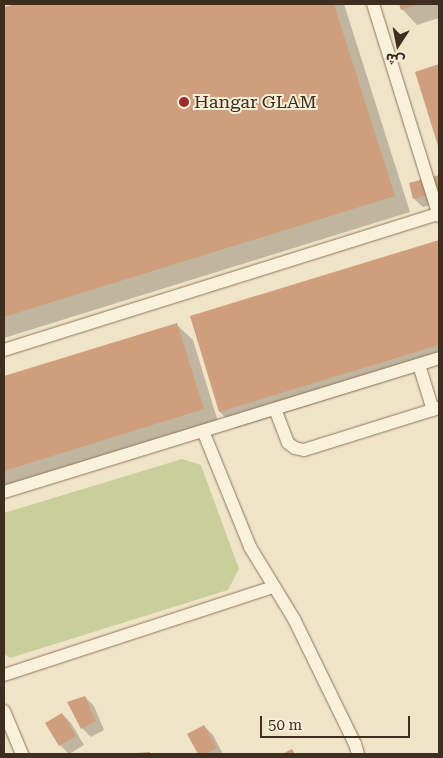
<!DOCTYPE html>
<html>
<head>
<meta charset="utf-8">
<style>
	body { margin:0 }
	#map { position:relative; width:443px; height:758px; overflow:hidden; background:#f0e4c8; font-family:"Roboto Serif","Noto Sans Arabic",serif }
	div>[style] { position:absolute }
	[style*='--x'] { left:calc(var(--x)*1px); top:calc(var(--y)*1px); width:calc(var(--w)*1px); rotate:calc(var(--a)*1deg) }
	.green>* { inset:0; background:#c9cf9b }
	.shadow>* { inset:0; background:#0003 }
	.building>* { inset:0; background:#cf9f7d }
	.roads { filter:drop-shadow(0 0 1px #8d765c) drop-shadow(0 0 1px #8d765c) }
	.lane>* { height:12px; margin:-6px; padding:0 6px; transform-origin:6px; border-radius:6px; background:#faf1dc }
	.dots>* { width:14px; height:14px; translate:-50% -50%; box-sizing:border-box; border:2px solid #f7eed8; border-radius:50% }
	span { translate:-50% -50%; white-space:nowrap; text-align:center; line-height:1.15; -webkit-text-stroke:4px #f7eed8; paint-order:stroke }
	.poi-label { font-size:18px; color:#3d2e20 }
	.left { translate:0 -50%; text-align:left }
	.frame { position:absolute; inset:0; border:5px solid #3d2e20; pointer-events:none }
	.north { position:absolute; left:373px; top:20px; width:50px; height:50px; -webkit-text-stroke:4px #f7eed8; paint-order:stroke; rotate:191deg; font-size:14px; font-weight:700; line-height:20px; text-align:center; color:#3d2e20 }
	.north::after { content:''; display:block; margin:auto; width:18px; height:22px; background:#3d2e20; clip-path:polygon(50% 0,100% 100%,50% 72%,0 100%) }
	.scale { position:absolute; left:260px; top:716px; width:150px; height:22px; box-sizing:border-box; border:2px solid #3d2e20; border-top:0; padding-left:6px; font-size:15px; line-height:18px; white-space:nowrap; color:#3d2e20; -webkit-text-stroke:4px #f7eed8; paint-order:stroke }
</style>
</head>
<body>
<div id="map">
	<div class="green">
		<div style="clip-path:polygon(182px 459px,201px 465px,239px 569px,228px 590px,10px 658px,4px 654px,4px 513px)"></div>
	</div>
	<div class="shadow">
		<div style="clip-path:polygon(19px 4px,344px 4px,410px 212px,4px 338px,4px 9px)"></div>
		<div style="clip-path:polygon(400px 4px,439px 4px,439px 18px,417px 25px,402px 9px)"></div>
		<div style="clip-path:polygon(439px 66px,439px 146px,417px 73px)"></div>
		<div style="clip-path:polygon(439px 176px,439px 203px,423px 207px,414px 199px,410px 184px)"></div>
		<div style="clip-path:polygon(439px 241px,439px 365px,236px 428px,220px 412px,191px 317px)"></div>
		<div style="clip-path:polygon(177px 325px,193px 340px,219px 425px,4px 491px,4px 378px)"></div>
		<div style="clip-path:polygon(85px 697px,94px 706px,104px 730px,91px 737px,82px 728px)"></div>
		<div style="clip-path:polygon(62px 714px,71px 723px,84px 745px,69px 754px,60px 745px,47px 723px)"></div>
		<div style="clip-path:polygon(204px 726px,213px 735px,223px 754px,200px 754px,189px 734px)"></div>
	</div>
	<div class="building">
		<div style="clip-path:polygon(15px 4px,334px 4px,395px 196px,4px 317px,4px 7px)"></div>
		<div style="clip-path:polygon(399px 4px,419px 4px,401px 10px)"></div>
		<div style="clip-path:polygon(439px 64px,439px 149px,415px 72px)"></div>
		<div style="clip-path:polygon(439px 175px,439px 192px,413px 199px,409px 183px)"></div>
		<div style="clip-path:polygon(439px 240px,439px 345px,219px 412px,190px 316px)"></div>
		<div style="clip-path:polygon(177px 323px,204px 409px,4px 471px,4px 376px)"></div>
		<div style="clip-path:polygon(85px 696px,96px 721px,81px 729px,67px 702px)"></div>
		<div style="clip-path:polygon(62px 713px,76px 736px,59px 746px,45px 723px)"></div>
		<div style="clip-path:polygon(204px 725px,217px 748px,205px 754px,198px 754px,187px 734px)"></div>
		<div style="clip-path:polygon(292px 749px,295px 754px,282px 754px)"></div>
		<div style="clip-path:polygon(150px 752px,150px 754px,136px 754px,136px 753px)"></div>
	</div>
	<div class="roads">
		<div class="lane">
			<div style="--x:373;--y:4;--w:222;--a:72.7"></div>
			<div style="--x:4;--y:350;--w:456;--a:-17.4"></div>
			<div style="--x:419;--y:365;--w:47;--a:72.7"></div>
			<div style="--x:275;--y:409;--w:36;--a:69"></div>
			<div style="--x:288;--y:443;--w:9;--a:36"></div>
			<div style="--x:295;--y:448;--w:9;--a:13"></div>
			<div style="--x:304;--y:450;--w:141;--a:-17.3"></div>
			<div style="--x:203;--y:431;--w:125;--a:67.9"></div>
			<div style="--x:250;--y:547;--w:84;--a:58.6"></div>
			<div style="--x:294;--y:619;--w:139;--a:64"></div>
			<div style="--x:355;--y:744;--w:10;--a:73"></div>
			<div style="--x:4;--y:492;--w:455;--a:-17.1"></div>
			<div style="--x:4;--y:675;--w:284;--a:-18.1"></div>
			<div style="--x:4;--y:711;--w:47;--a:67.3"></div>
		</div>
	</div>
	<div class="dots">
		<div style="left:184px;top:102px;background:#9e2a2b"></div>
	</div>
	<div class="poi-label">
		<span class="left" style="left:194px;top:102px">Hangar GLAM</span>
	</div>
	<div class="frame"></div>
	<div class="north">ش</div>
	<div class="scale">50 m</div>
</div>
</body>
</html>
